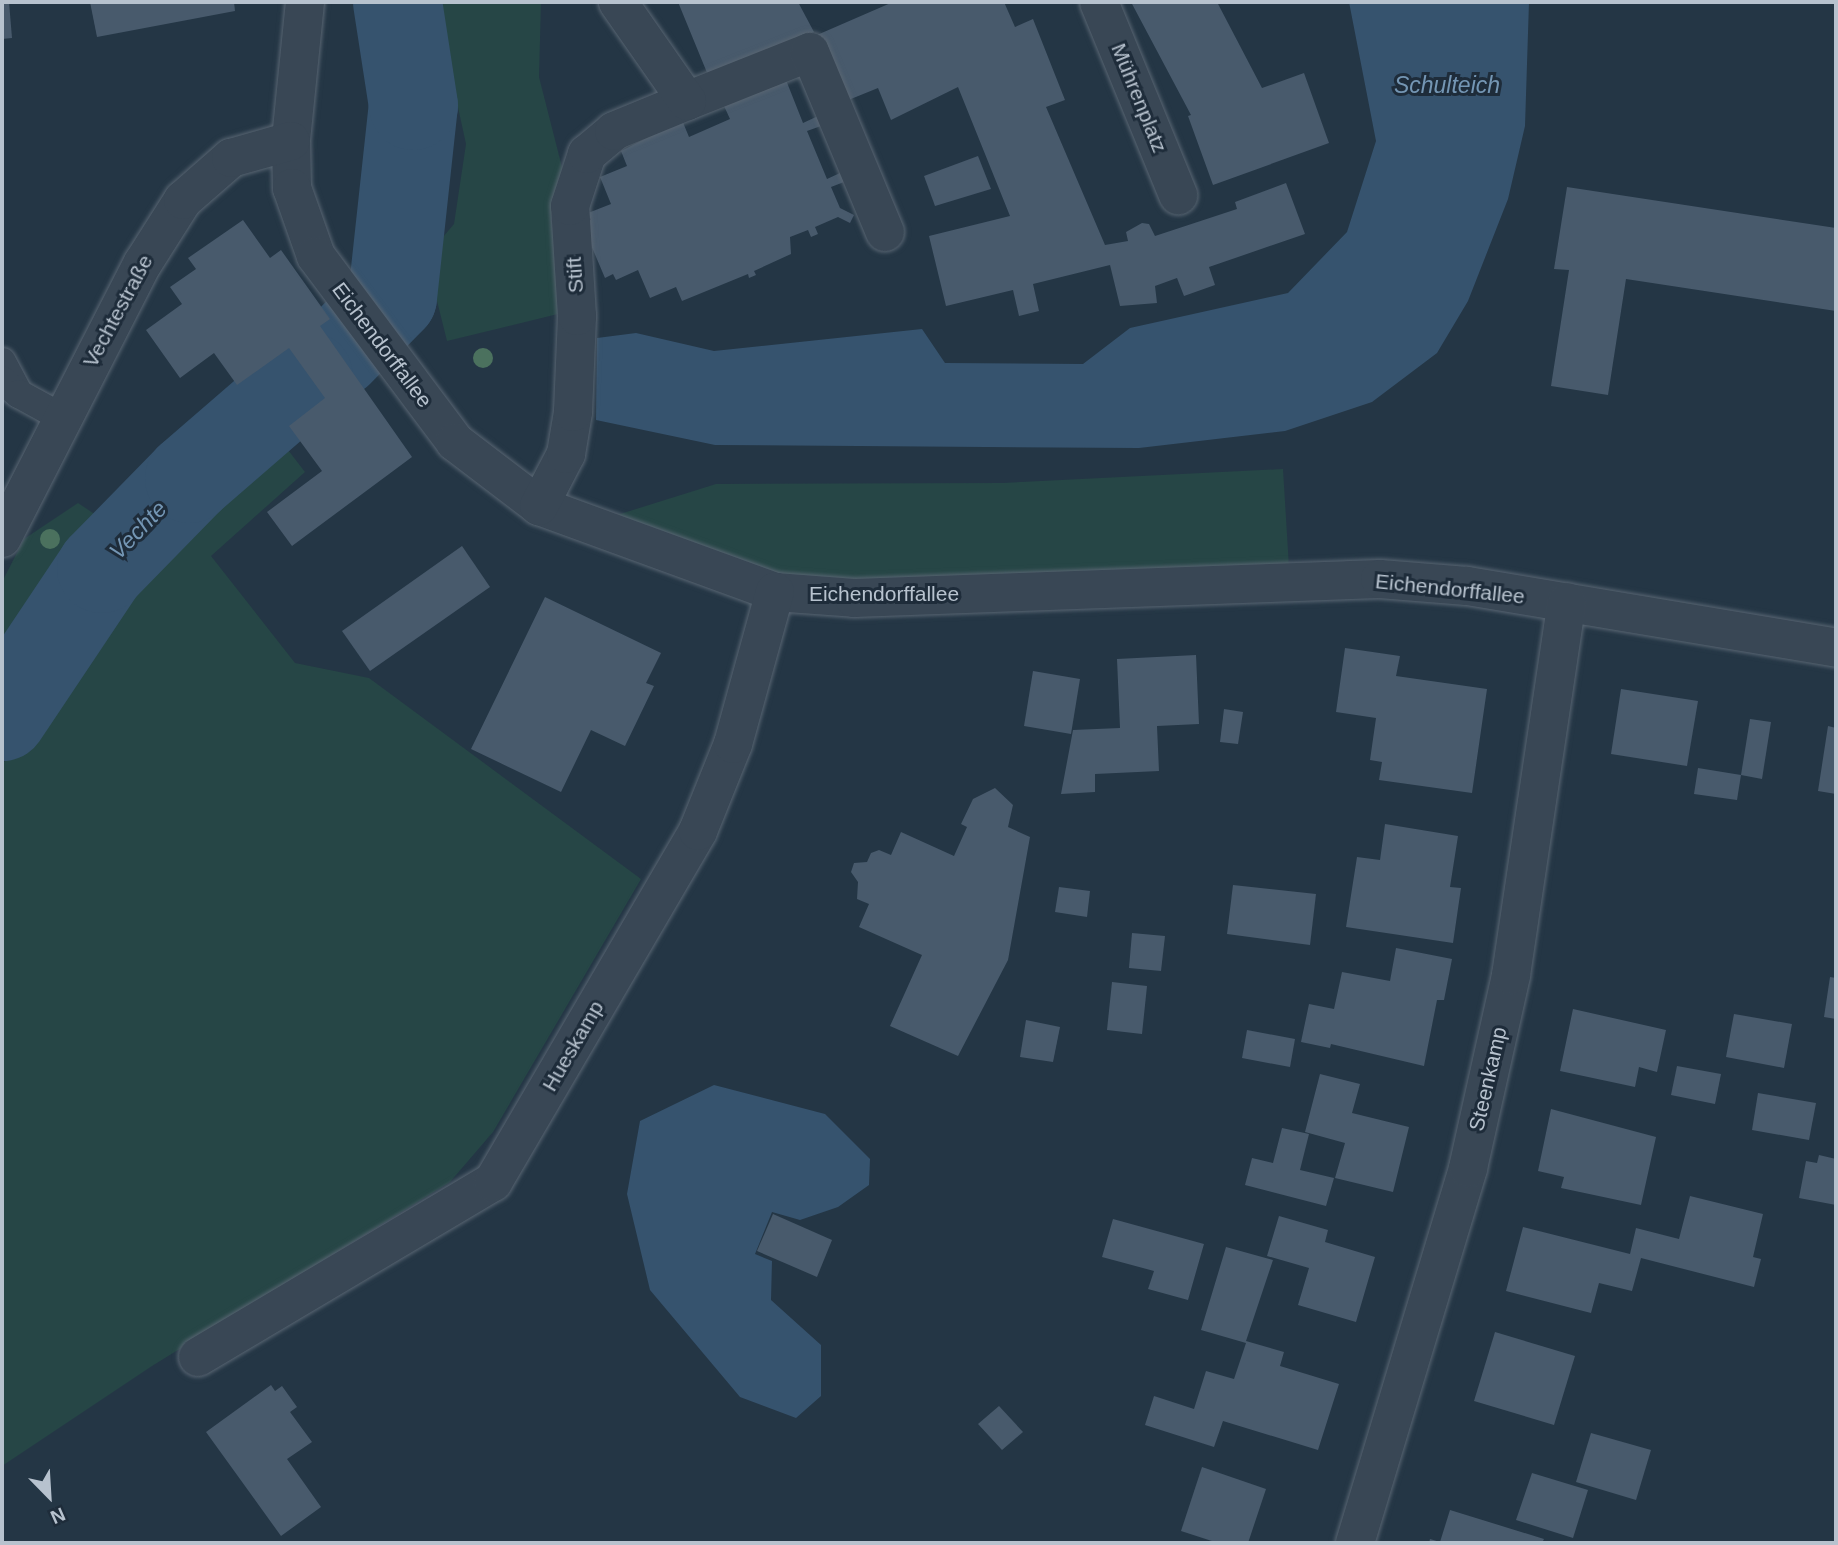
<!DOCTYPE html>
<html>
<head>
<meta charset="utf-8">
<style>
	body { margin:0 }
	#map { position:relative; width:1838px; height:1545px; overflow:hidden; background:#243645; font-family:Helvetica,sans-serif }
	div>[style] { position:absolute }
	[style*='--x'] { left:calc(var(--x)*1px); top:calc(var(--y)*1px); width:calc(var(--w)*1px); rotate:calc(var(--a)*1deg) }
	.green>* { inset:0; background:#264646 }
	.water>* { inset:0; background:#36536e }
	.river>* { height:89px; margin:-44.5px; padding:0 44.5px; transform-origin:44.5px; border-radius:44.5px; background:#36536e }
	.building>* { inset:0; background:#485a6c }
	.roads { filter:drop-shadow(0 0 2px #586572) drop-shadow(0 0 2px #586572) }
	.service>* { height:28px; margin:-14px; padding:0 14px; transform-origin:14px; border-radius:14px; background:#394755 }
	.minor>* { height:38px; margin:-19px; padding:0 19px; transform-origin:19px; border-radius:19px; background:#394755 }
	.trees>* { width:20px; height:20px; margin:-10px; border-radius:50%; background:#4b715e }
	span { translate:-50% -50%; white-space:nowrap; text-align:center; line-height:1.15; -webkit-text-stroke:6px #1e2c3a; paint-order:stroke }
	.street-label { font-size:21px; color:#b7c2ce }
	.water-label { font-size:23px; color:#7496b4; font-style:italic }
	.frame { position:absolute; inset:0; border:4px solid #b7c2ce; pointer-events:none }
	.north { position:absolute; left:14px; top:1461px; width:70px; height:70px; -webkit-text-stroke:5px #1e2c3a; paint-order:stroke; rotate:156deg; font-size:19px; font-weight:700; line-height:28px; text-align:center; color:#b7c2ce }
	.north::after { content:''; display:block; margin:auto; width:24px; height:32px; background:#b7c2ce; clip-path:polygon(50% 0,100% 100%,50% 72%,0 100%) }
</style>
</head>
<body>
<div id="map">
	<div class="green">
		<div style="clip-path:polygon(435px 2px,541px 2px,539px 77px,564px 175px,551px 220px,566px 312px,447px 341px,426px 257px,454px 224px,466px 144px)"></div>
		<div style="clip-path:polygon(285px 446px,305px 472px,211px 556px,295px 663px,369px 678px,641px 879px,493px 1132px,450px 1182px,152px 1366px,2px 1466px,2px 765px,151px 554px)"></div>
		<div style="clip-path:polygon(1283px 469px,1289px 567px,903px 584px,777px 577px,617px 515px,716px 484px,1003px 483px)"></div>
		<div style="clip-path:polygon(78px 503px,105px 521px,2px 672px,2px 582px,24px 539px)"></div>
	</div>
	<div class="water">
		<div style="clip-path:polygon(1349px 2px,1529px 2px,1525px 126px,1508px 199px,1468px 301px,1437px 353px,1372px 402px,1285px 431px,1139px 448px,715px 445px,596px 420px,597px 338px,636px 333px,714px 351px,922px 329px,945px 363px,1083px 364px,1130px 328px,1288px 293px,1347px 232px,1376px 141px)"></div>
		<div style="clip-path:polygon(714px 1085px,825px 1114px,870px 1159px,869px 1185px,838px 1207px,800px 1220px,772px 1212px,755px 1254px,772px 1261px,771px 1300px,821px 1345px,821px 1396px,796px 1418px,740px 1397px,650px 1290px,627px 1194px,640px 1121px)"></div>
	</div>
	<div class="river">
		<div style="--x:338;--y:352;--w:77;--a:-45.5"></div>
		<div style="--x:392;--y:297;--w:193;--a:-83.8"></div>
		<div style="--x:413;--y:105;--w:104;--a:-98.8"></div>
		<div style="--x:2;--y:716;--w:178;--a:-56.2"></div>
		<div style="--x:101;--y:568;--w:126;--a:-45.6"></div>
		<div style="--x:189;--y:478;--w:157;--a:-40.9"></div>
	</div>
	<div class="building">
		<div style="clip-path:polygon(9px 2px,12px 38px,2px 39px,2px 3px)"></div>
		<div style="clip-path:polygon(90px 2px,234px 2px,235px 11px,97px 37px)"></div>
		<div style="clip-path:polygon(678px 2px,798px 2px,814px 32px,717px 72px,710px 80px)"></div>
		<div style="clip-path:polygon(893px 2px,1004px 2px,1015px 27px,1033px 19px,1065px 100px,1046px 107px,1105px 245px,1128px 241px,1126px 232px,1142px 223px,1149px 224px,1155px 236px,1237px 209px,1235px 202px,1286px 183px,1305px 234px,1209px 267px,1215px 285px,1184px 296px,1177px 278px,1155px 286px,1157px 303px,1120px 306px,1110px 265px,1033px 284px,1039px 311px,1019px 316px,1013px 290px,946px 306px,929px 236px,1010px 216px,958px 87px,891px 120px,878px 88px,846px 101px,817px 35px)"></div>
		<div style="clip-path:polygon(1131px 2px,1217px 2px,1262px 88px,1304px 73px,1329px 143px,1213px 185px,1188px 116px,1191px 115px)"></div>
		<div style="clip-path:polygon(786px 80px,803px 123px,818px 116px,821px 126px,807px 131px,827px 179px,840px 173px,844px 182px,831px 187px,840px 208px,854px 215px,850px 223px,838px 217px,815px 227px,818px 234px,811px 237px,808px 230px,790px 237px,791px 254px,754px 271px,756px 275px,749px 278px,748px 274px,682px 301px,676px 287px,650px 298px,638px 270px,616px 280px,613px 274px,605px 278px,582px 224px,591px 220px,588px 213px,611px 204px,600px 177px,627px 166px,621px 151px,682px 120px,689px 137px,730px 119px,724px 106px)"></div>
		<div style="clip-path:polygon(978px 156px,991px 189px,935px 206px,924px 176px)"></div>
		<div style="clip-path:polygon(1567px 187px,1836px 228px,1836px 311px,1626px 279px,1608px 395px,1551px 386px,1569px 270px,1554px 269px)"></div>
		<div style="clip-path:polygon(243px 220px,270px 258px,281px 250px,330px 319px,320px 326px,412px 457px,292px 546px,267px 512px,322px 471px,289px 426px,325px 398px,289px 348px,237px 385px,214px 353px,180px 378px,146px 330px,182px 304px,170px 287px,196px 269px,188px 258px)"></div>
		<div style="clip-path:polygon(462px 546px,490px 587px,370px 671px,342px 631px)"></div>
		<div style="clip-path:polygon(545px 597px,661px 653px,646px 683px,654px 686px,625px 746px,591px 730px,561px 792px,471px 749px)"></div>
		<div style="clip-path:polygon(1345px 648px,1400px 656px,1396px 676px,1487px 689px,1472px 793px,1379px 780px,1382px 762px,1370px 760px,1376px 718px,1336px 712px)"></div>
		<div style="clip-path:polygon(1196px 655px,1199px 724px,1157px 726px,1159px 771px,1095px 774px,1095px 792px,1061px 794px,1073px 730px,1120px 728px,1117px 659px)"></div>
		<div style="clip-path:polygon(1033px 671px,1080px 679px,1071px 734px,1024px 726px)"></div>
		<div style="clip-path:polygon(1621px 689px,1698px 701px,1687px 766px,1611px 754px)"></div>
		<div style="clip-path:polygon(1224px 709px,1243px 712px,1238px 744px,1220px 742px)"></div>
		<div style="clip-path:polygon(1750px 719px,1771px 722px,1762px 779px,1741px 775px)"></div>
		<div style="clip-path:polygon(1828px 726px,1836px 728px,1836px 794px,1818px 791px)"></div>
		<div style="clip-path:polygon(1698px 768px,1741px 775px,1737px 800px,1694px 794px)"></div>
		<div style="clip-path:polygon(995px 788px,1013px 805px,1008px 827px,1030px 837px,1008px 960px,958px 1056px,890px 1026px,922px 955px,859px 927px,869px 904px,857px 899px,858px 882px,851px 872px,854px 863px,867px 862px,871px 853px,879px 850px,891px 855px,901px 832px,954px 856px,967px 827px,961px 824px,973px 799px)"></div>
		<div style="clip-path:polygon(1385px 824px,1458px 836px,1450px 887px,1461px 888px,1453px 943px,1346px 927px,1357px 857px,1380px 860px)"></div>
		<div style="clip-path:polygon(1233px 885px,1316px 894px,1310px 945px,1227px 934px)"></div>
		<div style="clip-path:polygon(1059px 887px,1090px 891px,1087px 917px,1055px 912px)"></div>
		<div style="clip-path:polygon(1132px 933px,1165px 936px,1161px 971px,1129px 968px)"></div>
		<div style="clip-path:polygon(1396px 948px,1452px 959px,1444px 1000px,1437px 1000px,1424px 1066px,1331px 1044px,1330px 1048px,1301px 1042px,1309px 1004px,1334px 1009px,1342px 972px,1390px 981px)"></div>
		<div style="clip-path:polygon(1830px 977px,1836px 978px,1836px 1019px,1824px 1017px)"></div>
		<div style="clip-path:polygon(1112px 982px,1147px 986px,1142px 1034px,1107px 1030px)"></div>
		<div style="clip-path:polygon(1573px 1009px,1666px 1030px,1657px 1072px,1639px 1067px,1635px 1087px,1560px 1071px)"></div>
		<div style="clip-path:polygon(1734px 1014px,1792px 1024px,1784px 1068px,1726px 1057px)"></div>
		<div style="clip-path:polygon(1026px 1020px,1060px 1027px,1053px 1062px,1020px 1057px)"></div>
		<div style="clip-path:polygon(1247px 1030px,1295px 1039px,1290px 1067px,1242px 1058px)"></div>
		<div style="clip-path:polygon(1677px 1066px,1721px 1074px,1715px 1104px,1671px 1095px)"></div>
		<div style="clip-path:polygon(1320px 1074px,1360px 1084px,1352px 1113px,1409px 1127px,1393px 1192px,1335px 1178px,1345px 1143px,1305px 1132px)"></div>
		<div style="clip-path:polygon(1758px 1093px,1816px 1103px,1809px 1140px,1752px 1130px)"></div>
		<div style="clip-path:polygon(1551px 1109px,1656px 1137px,1641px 1205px,1561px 1188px,1564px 1177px,1538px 1171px)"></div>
		<div style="clip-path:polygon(1282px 1128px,1309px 1134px,1300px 1170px,1334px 1178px,1326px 1206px,1245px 1185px,1252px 1158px,1273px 1163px)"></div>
		<div style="clip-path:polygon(1819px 1155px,1836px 1159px,1836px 1205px,1799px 1198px,1806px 1161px,1817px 1163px)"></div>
		<div style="clip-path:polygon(1690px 1196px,1763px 1214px,1753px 1257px,1761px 1259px,1754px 1287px,1641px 1258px,1632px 1291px,1599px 1283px,1591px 1313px,1506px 1291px,1523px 1227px,1630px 1254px,1636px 1228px,1679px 1239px)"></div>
		<div style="clip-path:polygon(773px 1214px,832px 1240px,817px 1277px,757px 1251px)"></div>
		<div style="clip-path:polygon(1279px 1216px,1328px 1230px,1325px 1242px,1375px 1257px,1356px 1322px,1298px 1305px,1309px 1268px,1267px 1256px)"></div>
		<div style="clip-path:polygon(1113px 1219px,1204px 1244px,1188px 1300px,1148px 1289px,1154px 1271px,1102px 1257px)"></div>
		<div style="clip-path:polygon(1226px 1247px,1273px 1260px,1246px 1341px,1284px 1352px,1280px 1366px,1339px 1384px,1318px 1450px,1223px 1421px,1214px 1447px,1145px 1425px,1154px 1396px,1194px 1409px,1206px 1371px,1234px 1379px,1246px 1343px,1201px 1330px)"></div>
		<div style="clip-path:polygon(1495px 1332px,1575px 1356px,1554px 1425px,1474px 1401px)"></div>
		<div style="clip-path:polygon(271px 1385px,275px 1391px,282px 1386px,297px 1407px,290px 1412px,312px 1442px,287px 1459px,321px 1507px,281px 1536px,206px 1432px)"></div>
		<div style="clip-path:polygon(999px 1406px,1023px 1432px,1002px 1450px,978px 1424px)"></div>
		<div style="clip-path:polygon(1591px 1433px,1651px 1450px,1636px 1500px,1576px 1482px)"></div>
		<div style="clip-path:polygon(1202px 1467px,1266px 1489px,1248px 1543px,1218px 1543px,1181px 1531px)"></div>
		<div style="clip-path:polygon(1532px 1473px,1588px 1490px,1573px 1538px,1516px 1520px)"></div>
		<div style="clip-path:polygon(1450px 1510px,1544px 1539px,1542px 1543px,1429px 1543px,1430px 1539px,1440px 1542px)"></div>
	</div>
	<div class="roads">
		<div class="service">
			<div style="--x:2;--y:362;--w:36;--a:62"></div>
			<div style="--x:19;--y:394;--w:22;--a:-141"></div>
			<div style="--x:19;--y:394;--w:50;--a:28.6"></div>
		</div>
		<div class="minor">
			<div style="--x:305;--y:2;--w:140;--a:95.8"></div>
			<div style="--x:291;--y:141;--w:47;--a:88.8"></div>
			<div style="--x:292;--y:188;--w:72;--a:70.6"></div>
			<div style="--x:316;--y:256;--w:232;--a:53.2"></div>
			<div style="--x:455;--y:442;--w:106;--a:37.3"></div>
			<div style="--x:539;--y:506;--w:251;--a:20"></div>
			<div style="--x:775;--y:592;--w:79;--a:4.3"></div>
			<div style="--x:854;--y:598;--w:526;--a:-2.07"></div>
			<div style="--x:1380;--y:579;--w:87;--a:4.6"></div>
			<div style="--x:1467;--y:586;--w:374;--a:9.5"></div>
			<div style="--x:1099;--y:2;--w:209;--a:67.7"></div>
			<div style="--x:687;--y:101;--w:132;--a:-21.7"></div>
			<div style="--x:810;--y:52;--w:195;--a:67.4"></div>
			<div style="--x:539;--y:506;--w:59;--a:-62.6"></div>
			<div style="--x:566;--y:454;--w:43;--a:-80.5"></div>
			<div style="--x:573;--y:412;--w:96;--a:-87.6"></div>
			<div style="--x:577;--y:316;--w:110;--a:-93.6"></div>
			<div style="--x:570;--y:206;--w:55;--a:-71.9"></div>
			<div style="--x:587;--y:154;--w:35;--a:-40"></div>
			<div style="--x:614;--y:131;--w:79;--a:-22.3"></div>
			<div style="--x:687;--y:101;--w:121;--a:-124.9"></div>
			<div style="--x:2;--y:538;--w:309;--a:-62.9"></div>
			<div style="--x:143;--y:263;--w:75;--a:-57.6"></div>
			<div style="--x:183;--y:200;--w:64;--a:-41.2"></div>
			<div style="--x:231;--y:158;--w:62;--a:-15.8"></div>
			<div style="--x:198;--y:1357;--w:343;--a:-30.7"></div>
			<div style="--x:493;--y:1182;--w:406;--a:-59.7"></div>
			<div style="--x:698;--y:831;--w:94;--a:-68.1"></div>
			<div style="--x:733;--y:744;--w:158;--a:-74.6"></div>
			<div style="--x:1355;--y:1543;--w:392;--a:-73.2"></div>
			<div style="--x:1468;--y:1168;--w:198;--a:-77.4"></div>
			<div style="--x:1511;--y:975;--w:377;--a:-81.5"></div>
		</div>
	</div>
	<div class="trees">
		<div style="left:483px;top:358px"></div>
		<div style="left:50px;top:539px"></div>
	</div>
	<div class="street-label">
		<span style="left:1139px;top:98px;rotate:68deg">Mührenplatz</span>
		<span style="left:575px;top:275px;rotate:-94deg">Stift</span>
		<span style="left:118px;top:311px;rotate:-62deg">Vechtestraße</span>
		<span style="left:382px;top:345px;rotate:53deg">Eichendorffallee</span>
		<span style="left:1450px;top:589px;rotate:6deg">Eichendorffallee</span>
		<span style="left:884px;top:594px">Eichendorffallee</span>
		<span style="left:573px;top:1046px;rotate:-60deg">Hueskamp</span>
		<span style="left:1488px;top:1079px;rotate:-77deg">Steenkamp</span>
	</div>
	<div class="water-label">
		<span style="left:1447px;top:85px">Schulteich</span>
		<span style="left:138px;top:530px;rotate:-46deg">Vechte</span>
	</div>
	<div class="frame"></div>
	<div class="north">N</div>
</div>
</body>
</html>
